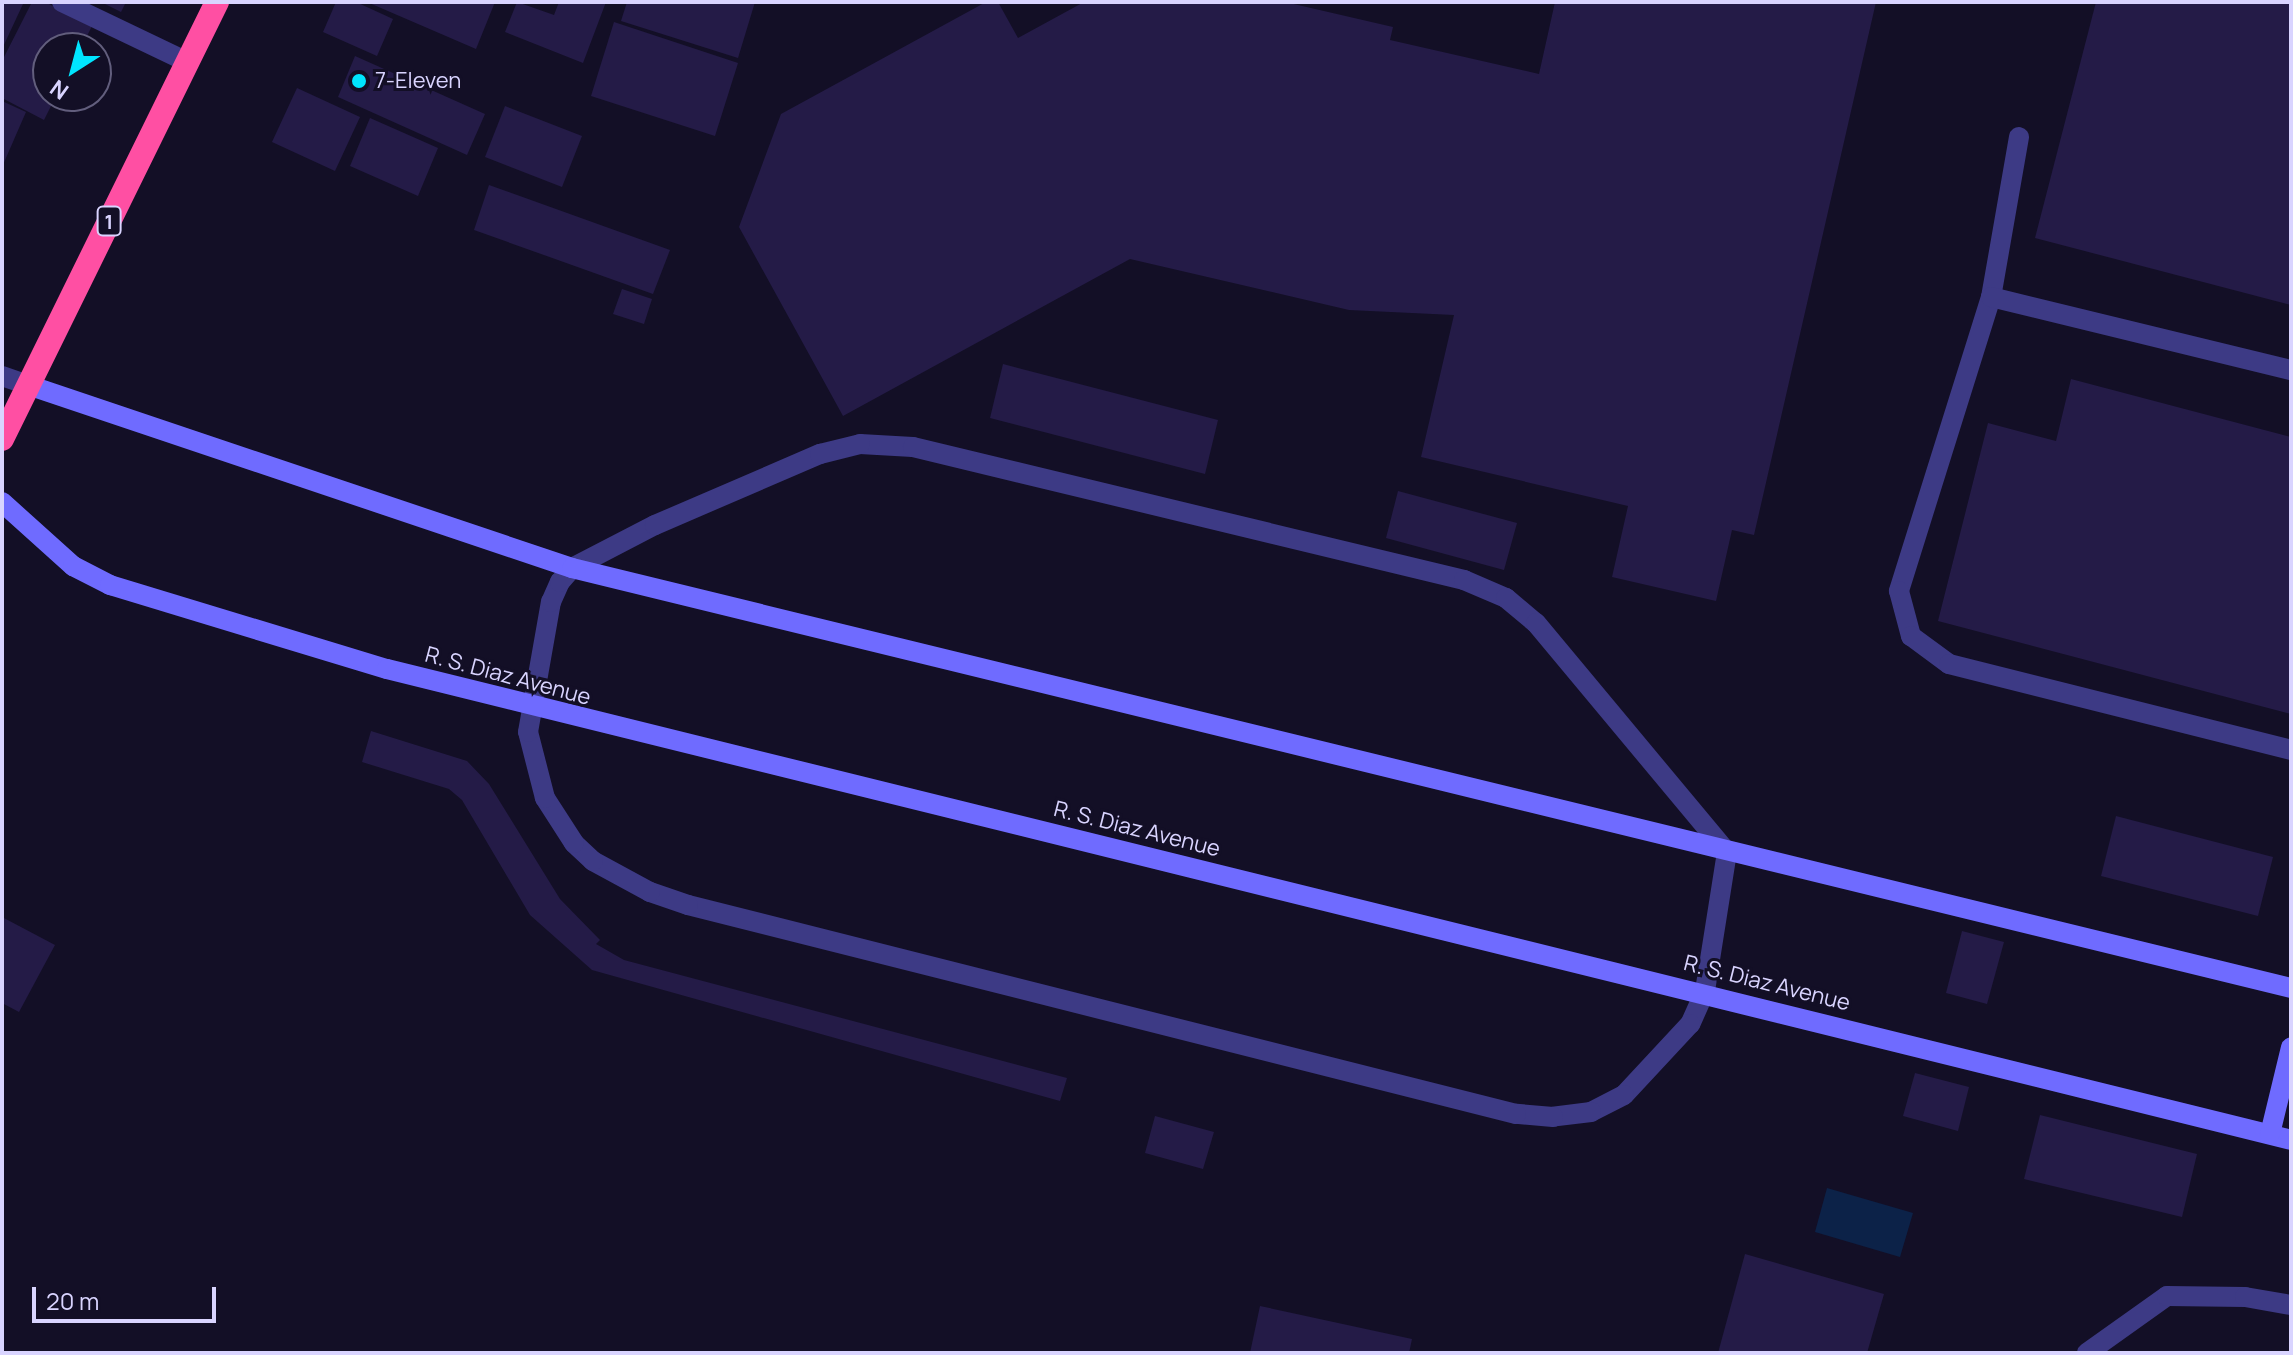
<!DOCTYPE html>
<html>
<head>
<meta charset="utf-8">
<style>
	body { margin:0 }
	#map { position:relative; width:2293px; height:1355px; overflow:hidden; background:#130f26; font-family:Manrope,sans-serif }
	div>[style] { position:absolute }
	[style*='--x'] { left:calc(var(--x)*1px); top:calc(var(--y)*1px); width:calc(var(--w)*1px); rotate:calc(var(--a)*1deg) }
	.water>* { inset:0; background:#0c2248 }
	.building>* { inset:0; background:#241b47 }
	.lane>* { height:20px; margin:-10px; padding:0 10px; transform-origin:10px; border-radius:10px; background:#3d3a85 }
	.street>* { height:20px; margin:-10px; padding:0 10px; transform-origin:10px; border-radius:10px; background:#3d3a85 }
	.secondary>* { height:20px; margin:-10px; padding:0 10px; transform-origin:10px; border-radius:10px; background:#6f6bff }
	.highway>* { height:24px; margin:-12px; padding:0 12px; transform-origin:12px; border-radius:12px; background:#ff4fa3 }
	.dots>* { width:22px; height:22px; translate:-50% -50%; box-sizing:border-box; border:4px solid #130f26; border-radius:50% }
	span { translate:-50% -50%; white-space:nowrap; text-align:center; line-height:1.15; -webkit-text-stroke:6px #130f26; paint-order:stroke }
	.shield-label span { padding:2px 6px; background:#130f26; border:2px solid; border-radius:6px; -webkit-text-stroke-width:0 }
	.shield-label { font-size:20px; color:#d9d4ff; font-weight:700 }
	.poi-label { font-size:22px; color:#d9d4ff }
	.left { translate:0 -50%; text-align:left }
	.street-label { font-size:22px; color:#d9d4ff }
	.frame { position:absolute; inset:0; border:4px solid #d9d4ff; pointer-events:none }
	.north { position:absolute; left:32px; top:32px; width:80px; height:80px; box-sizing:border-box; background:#130f26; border:2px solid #625e7d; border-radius:50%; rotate:216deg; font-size:22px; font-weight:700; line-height:32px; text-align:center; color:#d9d4ff }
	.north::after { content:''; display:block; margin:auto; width:28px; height:36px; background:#00e5ff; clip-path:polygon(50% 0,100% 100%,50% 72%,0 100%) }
	.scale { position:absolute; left:32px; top:1287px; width:184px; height:36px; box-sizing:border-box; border:4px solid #d9d4ff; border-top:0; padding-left:10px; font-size:24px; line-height:28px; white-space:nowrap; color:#d9d4ff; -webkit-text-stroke:6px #130f26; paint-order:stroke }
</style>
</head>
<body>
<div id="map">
	<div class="water">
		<div style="clip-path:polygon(1827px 1188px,1913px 1213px,1900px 1257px,1815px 1232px)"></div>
	</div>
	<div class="building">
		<div style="clip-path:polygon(2px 2px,23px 4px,2px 49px)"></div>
		<div style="clip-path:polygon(32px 2px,45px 2px,92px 26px,81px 48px,48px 48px,48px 96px,56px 96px,44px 120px,2px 98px,2px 61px)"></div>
		<div style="clip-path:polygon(101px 2px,126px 2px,121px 12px)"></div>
		<div style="clip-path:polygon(336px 2px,356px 2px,393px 19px,377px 56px,323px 32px)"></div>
		<div style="clip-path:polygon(367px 2px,495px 2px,476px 49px)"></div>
		<div style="clip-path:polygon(517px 2px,554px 15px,559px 2px,606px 2px,583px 63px,505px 32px)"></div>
		<div style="clip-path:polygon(627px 2px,755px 2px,738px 58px,621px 21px)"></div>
		<div style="clip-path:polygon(986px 2px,998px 2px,1018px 38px,1084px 2px,1285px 2px,1393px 27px,1390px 40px,1539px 74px,1555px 2px,1876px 2px,1754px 535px,1732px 530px,1716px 601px,1612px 577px,1628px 506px,1421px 457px,1454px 315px,1349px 310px,1130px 259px,843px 416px,739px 227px,781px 114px)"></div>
		<div style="clip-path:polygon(2096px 2px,2291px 2px,2291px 305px,2035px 238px)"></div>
		<div style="clip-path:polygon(614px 22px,738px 63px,715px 136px,591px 96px)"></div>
		<div style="clip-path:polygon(355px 56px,485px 114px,467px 155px,338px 97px)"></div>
		<div style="clip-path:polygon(297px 88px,360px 117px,335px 171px,272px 142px)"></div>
		<div style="clip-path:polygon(2px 101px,26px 112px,2px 167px)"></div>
		<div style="clip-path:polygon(505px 106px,582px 136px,562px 187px,485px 157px)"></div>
		<div style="clip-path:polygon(370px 118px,438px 148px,418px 196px,350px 166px)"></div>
		<div style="clip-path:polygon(489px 185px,670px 250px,653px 294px,474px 230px)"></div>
		<div style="clip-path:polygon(622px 289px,652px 299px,644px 324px,613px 314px)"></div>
		<div style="clip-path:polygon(1003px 364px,1218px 420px,1205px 474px,990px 418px)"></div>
		<div style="clip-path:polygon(2071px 379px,2291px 437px,2291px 714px,1938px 621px,1988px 423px,2056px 441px)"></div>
		<div style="clip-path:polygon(1398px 491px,1517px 523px,1504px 570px,1386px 538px)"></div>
		<div style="clip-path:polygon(371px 731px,467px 761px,489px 784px,560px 899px,600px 940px,596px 944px,624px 960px,1067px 1078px,1060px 1101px,592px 970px,530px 915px,462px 800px,449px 789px,362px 762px)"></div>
		<div style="clip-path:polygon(2116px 816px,2273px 857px,2258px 916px,2101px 876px)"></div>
		<div style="clip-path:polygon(2px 917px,55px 945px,19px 1012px,2px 1003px)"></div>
		<div style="clip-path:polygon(1962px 931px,2004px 942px,1987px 1004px,1946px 993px)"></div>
		<div style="clip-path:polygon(1915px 1073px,1969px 1087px,1958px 1131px,1903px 1116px)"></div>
		<div style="clip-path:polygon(2040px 1115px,2197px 1154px,2182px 1217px,2024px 1179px)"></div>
		<div style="clip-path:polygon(1155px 1116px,1214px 1132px,1203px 1169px,1145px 1153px)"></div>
		<div style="clip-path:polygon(1745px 1254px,1884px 1294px,1867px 1353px,1718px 1353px)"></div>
		<div style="clip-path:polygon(1260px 1306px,1412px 1339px,1409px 1353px,1250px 1353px)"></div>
	</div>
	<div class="lane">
		<div style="--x:2019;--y:137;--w:162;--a:99.9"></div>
		<div style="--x:1991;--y:297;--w:308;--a:107.4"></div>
		<div style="--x:1899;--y:591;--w:47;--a:75.1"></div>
		<div style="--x:1911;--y:636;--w:47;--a:36.4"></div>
		<div style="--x:1949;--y:664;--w:353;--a:14.1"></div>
		<div style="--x:1991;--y:297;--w:309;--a:13.7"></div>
		<div style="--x:2087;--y:1353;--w:98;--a:-35.5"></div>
		<div style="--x:2167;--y:1296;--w:78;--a:0.7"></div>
		<div style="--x:2245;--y:1297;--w:47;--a:9.9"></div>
	</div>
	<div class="street">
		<div style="--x:62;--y:2;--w:139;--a:25.6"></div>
		<div style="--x:2;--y:376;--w:28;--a:19"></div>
		<div style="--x:860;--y:444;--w:53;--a:3.2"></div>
		<div style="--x:913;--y:447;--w:567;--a:13.57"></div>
		<div style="--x:1464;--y:580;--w:46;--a:23.2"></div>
		<div style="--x:1506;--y:598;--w:39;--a:40"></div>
		<div style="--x:1536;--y:623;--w:298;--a:50.2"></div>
		<div style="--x:1727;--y:852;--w:141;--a:99"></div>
		<div style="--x:1705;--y:991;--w:36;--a:114"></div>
		<div style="--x:1690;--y:1024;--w:97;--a:132.9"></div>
		<div style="--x:1624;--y:1095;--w:37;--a:153"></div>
		<div style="--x:1591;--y:1112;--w:38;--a:173"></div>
		<div style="--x:1553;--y:1117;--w:37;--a:-175"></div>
		<div style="--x:1516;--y:1114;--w:854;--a:-165.83"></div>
		<div style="--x:688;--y:905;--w:40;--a:-161.1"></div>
		<div style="--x:650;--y:892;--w:65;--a:-151.5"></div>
		<div style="--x:593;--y:861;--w:26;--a:-137"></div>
		<div style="--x:574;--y:843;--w:54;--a:-122.8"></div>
		<div style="--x:545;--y:798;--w:68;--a:-104.4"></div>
		<div style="--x:528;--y:732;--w:132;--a:-80"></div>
		<div style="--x:551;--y:602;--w:22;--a:-66"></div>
		<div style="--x:560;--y:582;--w:18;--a:-49"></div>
		<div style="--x:572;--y:568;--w:93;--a:-27.4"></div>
		<div style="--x:655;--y:525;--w:180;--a:-23.3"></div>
		<div style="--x:820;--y:454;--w:41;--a:-14"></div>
	</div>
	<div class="secondary">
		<div style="--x:28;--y:385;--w:574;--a:18.59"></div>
		<div style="--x:572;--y:568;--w:1770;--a:13.73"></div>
		<div style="--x:2;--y:502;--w:96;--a:42"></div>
		<div style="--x:73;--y:566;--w:42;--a:27.2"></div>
		<div style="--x:110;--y:585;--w:289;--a:16.9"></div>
		<div style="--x:387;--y:669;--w:1961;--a:13.89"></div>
		<div style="--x:2270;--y:1134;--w:89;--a:-76.4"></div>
	</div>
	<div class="highway">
		<div style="--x:2;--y:439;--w:487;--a:-63.8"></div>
	</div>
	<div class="dots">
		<div style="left:359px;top:81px;background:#00e5ff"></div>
	</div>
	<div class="shield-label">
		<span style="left:109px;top:221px">1</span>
	</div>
	<div class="poi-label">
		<span class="left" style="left:375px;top:81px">7-Eleven</span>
	</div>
	<div class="street-label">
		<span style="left:508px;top:676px;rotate:15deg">R. S. Diaz Avenue</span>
		<span style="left:1137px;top:829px;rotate:14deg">R. S. Diaz Avenue</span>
		<span style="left:1767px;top:983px;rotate:14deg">R. S. Diaz Avenue</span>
	</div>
	<div class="frame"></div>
	<div class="north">N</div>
	<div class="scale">20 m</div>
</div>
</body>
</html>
